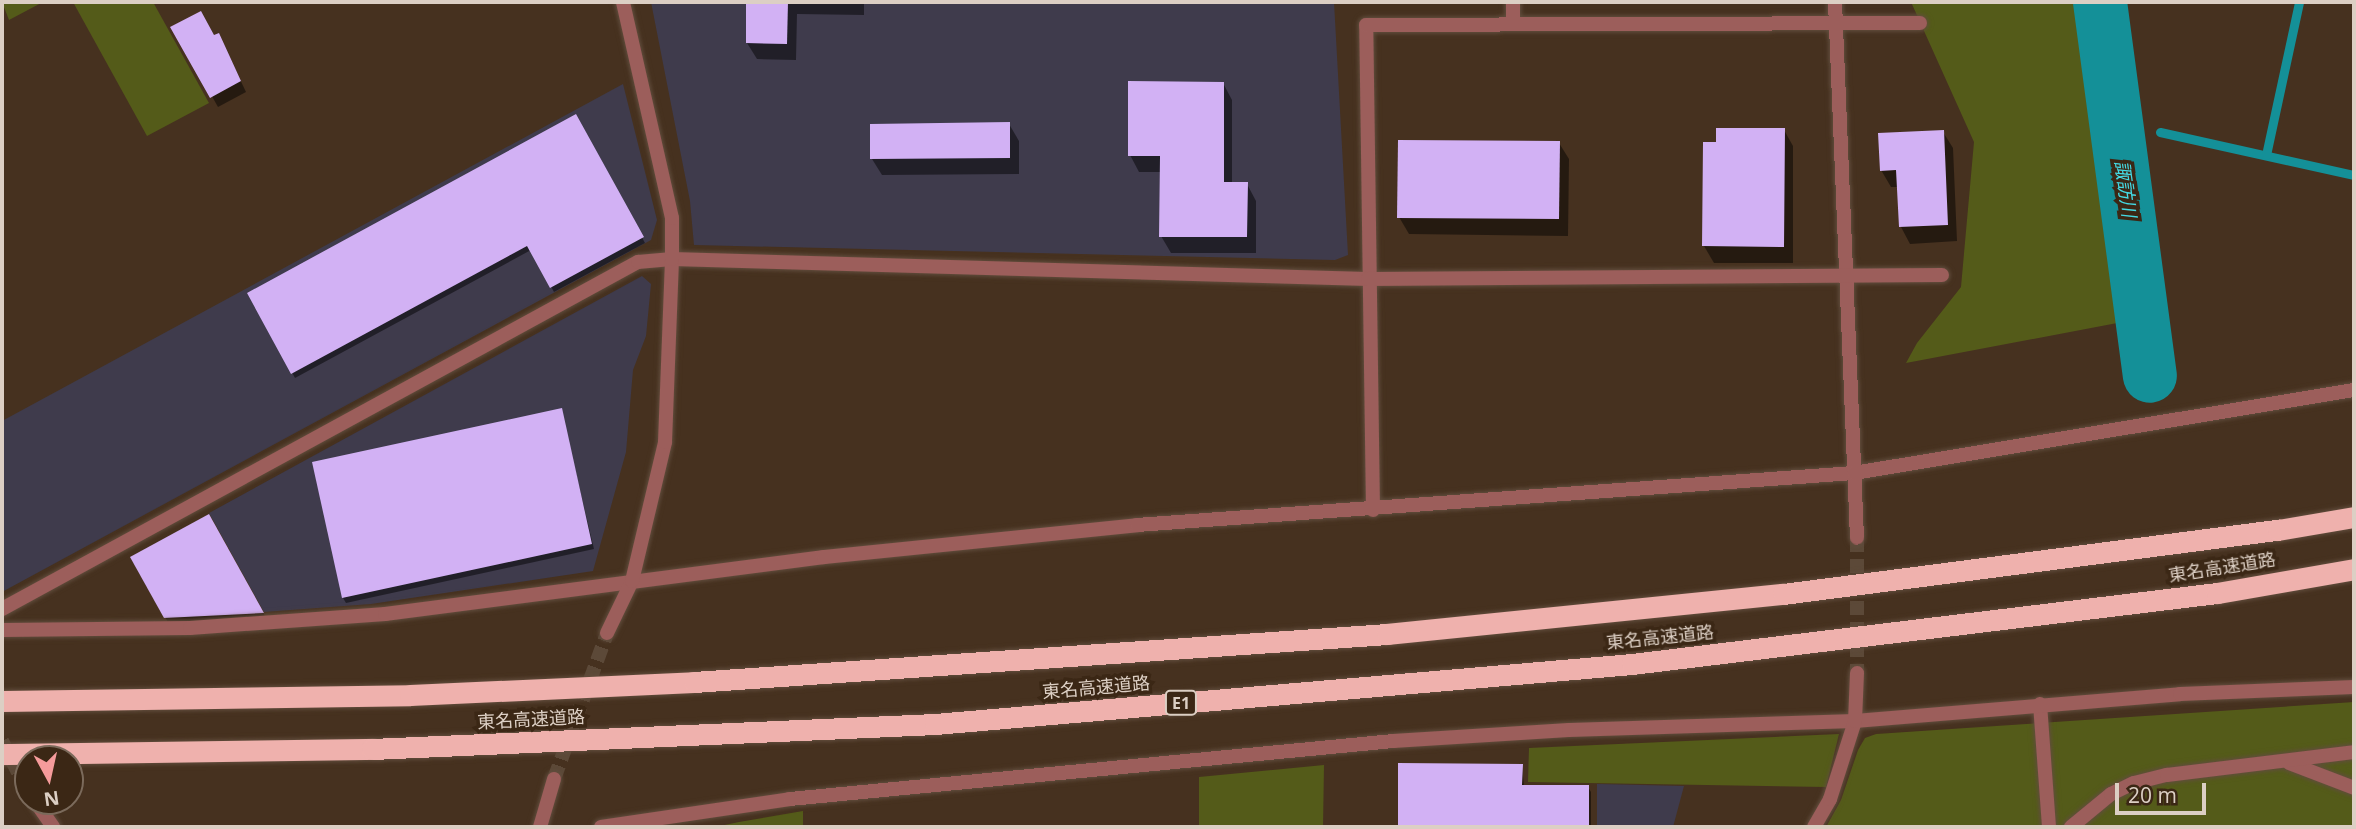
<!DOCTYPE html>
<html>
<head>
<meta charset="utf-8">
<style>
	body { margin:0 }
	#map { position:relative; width:2356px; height:829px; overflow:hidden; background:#46311f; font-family:"Open Sans","Noto Sans JP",sans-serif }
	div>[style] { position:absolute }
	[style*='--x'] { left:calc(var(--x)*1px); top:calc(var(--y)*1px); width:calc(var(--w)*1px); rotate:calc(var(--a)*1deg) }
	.industrial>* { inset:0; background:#3f3b4c }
	.green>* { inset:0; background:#545b19 }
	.shadow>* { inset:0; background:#0007 }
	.stream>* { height:9px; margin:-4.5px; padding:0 4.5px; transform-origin:4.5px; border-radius:4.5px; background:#149098 }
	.river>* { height:54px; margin:-27px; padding:0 27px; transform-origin:27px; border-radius:27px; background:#149098 }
	.building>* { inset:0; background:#d2b1f4 }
	.minor-tunnel>* { height:14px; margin-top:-7px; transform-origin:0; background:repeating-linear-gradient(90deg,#5c4938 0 14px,transparent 0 21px) }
	.roads { filter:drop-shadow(0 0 2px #614d3d) drop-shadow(0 0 2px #614d3d) }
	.service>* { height:14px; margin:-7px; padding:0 7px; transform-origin:7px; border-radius:7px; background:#9c5e5b }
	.minor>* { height:14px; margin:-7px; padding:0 7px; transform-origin:7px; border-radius:7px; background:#9c5e5b }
	.motorway>* { height:21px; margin:-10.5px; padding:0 10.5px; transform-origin:10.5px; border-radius:10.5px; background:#efb1ad }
	span { translate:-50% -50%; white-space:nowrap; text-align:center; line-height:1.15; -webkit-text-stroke:7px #3b2715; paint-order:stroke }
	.shield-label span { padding:2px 5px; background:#3b2715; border:2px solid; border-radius:5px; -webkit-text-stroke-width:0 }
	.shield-label { font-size:16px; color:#dccfc4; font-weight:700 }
	.street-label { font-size:18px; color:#dccfc4 }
	.water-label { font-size:19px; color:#44d9e3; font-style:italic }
	.frame { position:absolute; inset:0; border:4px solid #dccfc4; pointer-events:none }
	.north { position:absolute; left:14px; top:745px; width:70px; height:70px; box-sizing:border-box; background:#3b2715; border:2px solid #7b6a5b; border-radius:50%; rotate:172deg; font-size:19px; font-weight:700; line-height:28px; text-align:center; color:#dccfc4 }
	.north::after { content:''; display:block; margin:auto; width:24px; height:32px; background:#f59b9b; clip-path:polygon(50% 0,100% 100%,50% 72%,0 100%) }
	.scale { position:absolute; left:2115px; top:783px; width:91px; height:32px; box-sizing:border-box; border:4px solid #dccfc4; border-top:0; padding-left:9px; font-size:21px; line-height:24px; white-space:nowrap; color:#dccfc4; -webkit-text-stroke:5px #3b2715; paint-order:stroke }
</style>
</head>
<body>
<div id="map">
	<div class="industrial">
		<div style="clip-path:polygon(651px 2px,1334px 2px,1348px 255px,1335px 260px,694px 245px,690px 201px)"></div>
		<div style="clip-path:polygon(623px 84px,657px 220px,651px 240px,2px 592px,2px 421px)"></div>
		<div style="clip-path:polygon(642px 276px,651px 284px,646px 336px,633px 370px,626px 452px,593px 571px,371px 604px,264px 612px,209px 513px)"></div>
		<div style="clip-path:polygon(1597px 784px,1598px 784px,1684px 786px,1673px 827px,1597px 827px)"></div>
	</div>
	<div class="green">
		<div style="clip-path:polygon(2px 2px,43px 2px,9px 20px)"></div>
		<div style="clip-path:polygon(73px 2px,153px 2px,209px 103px,147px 136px)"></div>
		<div style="clip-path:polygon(1911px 2px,2089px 2px,2133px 320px,1906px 363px,1917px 343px,1961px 287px,1974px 142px)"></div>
		<div style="clip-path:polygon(2354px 702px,2354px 827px,1826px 827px,1841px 800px,1858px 750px,1865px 738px,1876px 734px)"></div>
		<div style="clip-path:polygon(1839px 734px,1826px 787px,1528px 782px,1529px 748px)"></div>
		<div style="clip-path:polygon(1324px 765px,1323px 827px,1199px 827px,1199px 777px)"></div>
		<div style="clip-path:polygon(803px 811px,803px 827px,715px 827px,739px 822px)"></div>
	</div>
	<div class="shadow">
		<div style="clip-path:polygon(748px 2px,864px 2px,864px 15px,797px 14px,796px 60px,757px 59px,747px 43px)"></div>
		<div style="clip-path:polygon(173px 27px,214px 38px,224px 46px,246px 92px,218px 107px)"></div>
		<div style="clip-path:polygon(1223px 83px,1232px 100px,1232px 184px,1247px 184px,1256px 201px,1256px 253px,1171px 253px,1161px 236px,1162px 172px,1139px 172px,1130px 155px)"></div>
		<div style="clip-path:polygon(576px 116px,645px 243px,554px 292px,531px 250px,295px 378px,249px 293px)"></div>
		<div style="clip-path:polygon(1009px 124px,1019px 141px,1019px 174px,882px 175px,872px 159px)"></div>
		<div style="clip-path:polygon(1784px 130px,1793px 146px,1793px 263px,1714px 263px,1704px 246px,1717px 144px)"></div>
		<div style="clip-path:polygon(1943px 132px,1953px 148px,1957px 241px,1910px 244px,1901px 227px,1899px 187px,1891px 187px,1881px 170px)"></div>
		<div style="clip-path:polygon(1559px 143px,1569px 159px,1568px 236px,1409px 234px,1399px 217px)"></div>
		<div style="clip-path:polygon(561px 410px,594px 549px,346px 603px,343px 598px)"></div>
		<div style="clip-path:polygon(209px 516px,271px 627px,174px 633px,132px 558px)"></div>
		<div style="clip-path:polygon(1400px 765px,1522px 766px,1524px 786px,1588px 787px,1591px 792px,1591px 827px,1400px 827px)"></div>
	</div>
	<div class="stream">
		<div style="--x:2160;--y:132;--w:199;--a:12.5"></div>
		<div style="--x:2266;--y:155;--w:157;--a:-77.8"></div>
	</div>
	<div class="river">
		<div style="--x:2100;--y:2;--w:377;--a:82.4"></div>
	</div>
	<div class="building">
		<div style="clip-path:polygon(746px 2px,788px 2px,787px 44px,746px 43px)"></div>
		<div style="clip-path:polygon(201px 11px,214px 35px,219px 33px,241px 81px,210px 98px,170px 27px)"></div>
		<div style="clip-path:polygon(1128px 81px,1224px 82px,1224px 182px,1248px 182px,1247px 237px,1159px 237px,1160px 156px,1128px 156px)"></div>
		<div style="clip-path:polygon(576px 114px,644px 237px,550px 288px,527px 246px,291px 374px,247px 293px)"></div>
		<div style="clip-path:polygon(1010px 122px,1010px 158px,870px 159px,870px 124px)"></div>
		<div style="clip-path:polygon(1716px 128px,1785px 128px,1784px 247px,1702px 246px,1703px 142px,1716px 142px)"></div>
		<div style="clip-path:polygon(1944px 130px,1948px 225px,1899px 227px,1896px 170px,1880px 171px,1878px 133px)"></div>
		<div style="clip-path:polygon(1398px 140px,1560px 141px,1559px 219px,1397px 218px)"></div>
		<div style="clip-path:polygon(562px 408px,592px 544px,342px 598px,312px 462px)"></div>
		<div style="clip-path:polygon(209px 514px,264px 613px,164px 618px,130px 557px)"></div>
		<div style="clip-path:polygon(1398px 763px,1523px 764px,1522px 785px,1589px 785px,1589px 827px,1398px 827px)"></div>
	</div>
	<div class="minor-tunnel">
		<div style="--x:1857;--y:538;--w:135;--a:90"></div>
		<div style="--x:2;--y:741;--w:53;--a:62.9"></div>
		<div style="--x:554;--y:779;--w:155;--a:-70"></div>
	</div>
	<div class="roads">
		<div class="service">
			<div style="--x:2040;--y:704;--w:123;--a:85.8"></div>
			<div style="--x:2289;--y:763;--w:70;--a:21"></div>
			<div style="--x:2071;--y:827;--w:52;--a:-39.5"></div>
			<div style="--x:2111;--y:794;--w:25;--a:-26"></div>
			<div style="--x:2134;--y:783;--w:34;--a:-14"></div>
			<div style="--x:2167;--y:775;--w:188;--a:-7"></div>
		</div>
		<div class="minor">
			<div style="--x:1513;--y:2;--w:22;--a:90"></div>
			<div style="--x:1835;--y:2;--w:536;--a:87.65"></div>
			<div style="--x:1373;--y:510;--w:485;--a:-90.8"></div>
			<div style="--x:1366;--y:25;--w:554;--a:-0.21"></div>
			<div style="--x:2;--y:609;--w:725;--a:-28.62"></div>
			<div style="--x:638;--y:262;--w:34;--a:-5"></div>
			<div style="--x:672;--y:259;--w:696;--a:1.65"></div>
			<div style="--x:1368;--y:279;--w:574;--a:-0.4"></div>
			<div style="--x:2;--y:630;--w:188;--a:-0.6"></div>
			<div style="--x:190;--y:628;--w:196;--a:-4.1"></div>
			<div style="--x:385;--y:614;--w:443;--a:-7.4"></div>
			<div style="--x:824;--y:557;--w:315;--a:-5.8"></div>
			<div style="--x:1137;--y:525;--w:719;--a:-4.15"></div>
			<div style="--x:1854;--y:473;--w:507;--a:-9.43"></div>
			<div style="--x:607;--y:633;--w:58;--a:-64.3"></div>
			<div style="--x:632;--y:581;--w:143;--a:-76.6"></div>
			<div style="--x:665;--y:442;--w:183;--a:-87.8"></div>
			<div style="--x:672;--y:259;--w:41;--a:-90"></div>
			<div style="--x:672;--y:218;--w:221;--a:-102.8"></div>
			<div style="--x:26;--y:788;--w:3;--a:45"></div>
			<div style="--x:35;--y:801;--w:32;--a:55"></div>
			<div style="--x:540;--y:827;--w:50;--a:-73.7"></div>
			<div style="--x:601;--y:827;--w:191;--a:-8.4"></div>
			<div style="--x:790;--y:799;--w:606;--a:-5.49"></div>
			<div style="--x:1393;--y:741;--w:176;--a:-3.6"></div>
			<div style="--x:1569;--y:730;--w:286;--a:-1.8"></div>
			<div style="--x:1855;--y:721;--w:326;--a:-4.7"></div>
			<div style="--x:2180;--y:694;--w:174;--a:-2.3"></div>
			<div style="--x:1814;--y:827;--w:32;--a:-60"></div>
			<div style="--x:1830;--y:799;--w:82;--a:-72.2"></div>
			<div style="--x:1855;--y:721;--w:48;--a:-87.6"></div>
		</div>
		<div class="motorway">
			<div style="--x:2;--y:701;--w:408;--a:-0.8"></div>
			<div style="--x:410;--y:695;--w:284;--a:-2.6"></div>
			<div style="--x:694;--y:682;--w:695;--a:-3.96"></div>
			<div style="--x:1387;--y:634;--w:398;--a:-5.8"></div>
			<div style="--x:1783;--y:594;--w:499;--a:-7.4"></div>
			<div style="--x:2278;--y:530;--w:77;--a:-9.7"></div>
			<div style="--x:2;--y:754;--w:370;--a:-0.8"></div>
			<div style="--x:372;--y:749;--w:564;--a:-2.54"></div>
			<div style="--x:935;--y:724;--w:700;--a:-4.92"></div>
			<div style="--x:1632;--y:664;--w:589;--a:-6.92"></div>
			<div style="--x:2217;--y:593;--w:139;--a:-9.9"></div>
		</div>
	</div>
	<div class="shield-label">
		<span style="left:1181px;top:703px">E1</span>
	</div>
	<div class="street-label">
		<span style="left:2222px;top:567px;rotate:-9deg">東名高速道路</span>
		<span style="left:1660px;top:637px;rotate:-6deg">東名高速道路</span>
		<span style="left:1096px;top:687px;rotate:-5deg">東名高速道路</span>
		<span style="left:531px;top:719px;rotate:-3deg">東名高速道路</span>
	</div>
	<div class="water-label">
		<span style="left:2125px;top:189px;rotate:82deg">諏訪川</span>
	</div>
	<div class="frame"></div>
	<div class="north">N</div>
	<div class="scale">20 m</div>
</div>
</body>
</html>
